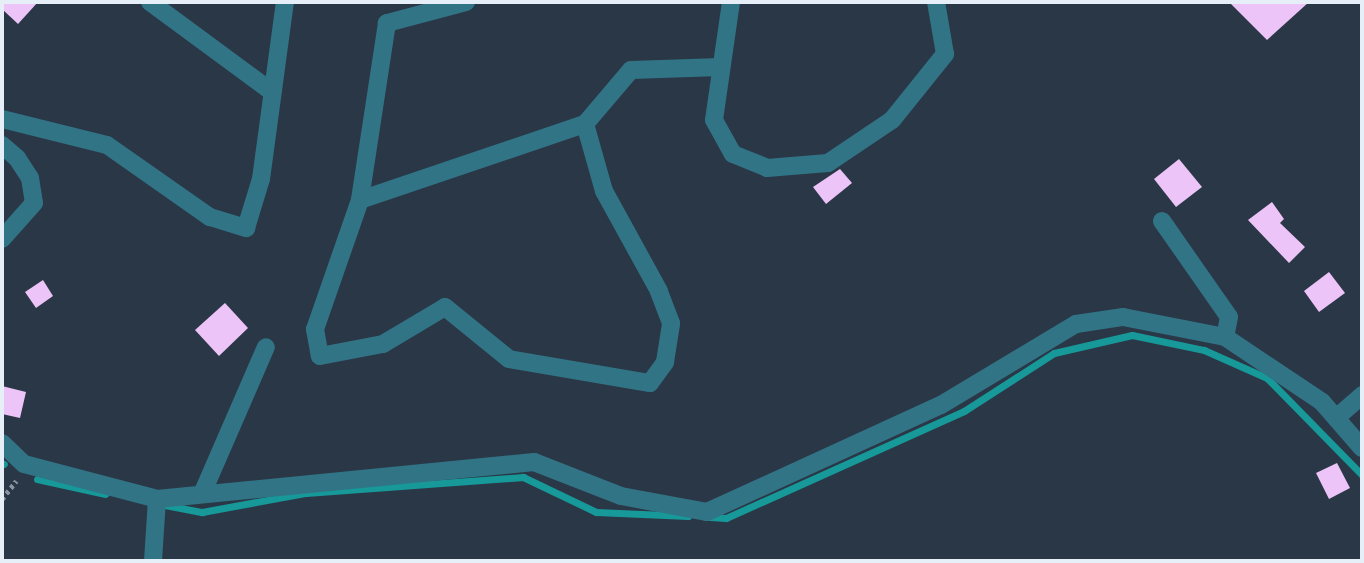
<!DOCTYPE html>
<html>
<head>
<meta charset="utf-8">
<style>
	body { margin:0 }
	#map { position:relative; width:1364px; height:563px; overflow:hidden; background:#2a3746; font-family:"Noto Serif",serif }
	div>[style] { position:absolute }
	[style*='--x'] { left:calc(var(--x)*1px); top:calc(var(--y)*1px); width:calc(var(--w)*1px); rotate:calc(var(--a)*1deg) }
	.stream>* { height:7px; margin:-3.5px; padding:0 3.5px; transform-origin:3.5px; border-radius:3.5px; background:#179899 }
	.building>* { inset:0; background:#ecc4f7 }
	.path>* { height:4.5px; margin-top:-2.25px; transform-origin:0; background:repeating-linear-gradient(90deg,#88939f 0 3.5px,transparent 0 7px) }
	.minor>* { height:18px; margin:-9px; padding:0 9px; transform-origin:9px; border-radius:9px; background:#317486 }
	span { translate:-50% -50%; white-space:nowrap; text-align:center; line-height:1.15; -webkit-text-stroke:7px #202d3b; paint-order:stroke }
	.frame { position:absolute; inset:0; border:4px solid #e6eef8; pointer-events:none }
</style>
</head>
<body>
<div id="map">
	<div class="stream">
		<div style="--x:2;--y:463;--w:2;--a:27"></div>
		<div style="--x:37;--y:479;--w:70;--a:12.4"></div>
		<div style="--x:165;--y:505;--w:38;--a:11"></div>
		<div style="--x:202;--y:512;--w:106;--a:-10.4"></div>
		<div style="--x:306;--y:493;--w:218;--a:-4.2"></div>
		<div style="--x:523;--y:477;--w:81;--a:25.6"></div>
		<div style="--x:596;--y:512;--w:92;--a:2.5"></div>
		<div style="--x:710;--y:517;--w:16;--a:4"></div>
		<div style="--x:726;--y:518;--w:261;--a:-24.2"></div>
		<div style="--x:964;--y:411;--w:107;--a:-32.8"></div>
		<div style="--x:1054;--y:353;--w:80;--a:-13"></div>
		<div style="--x:1132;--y:335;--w:74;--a:11.8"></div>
		<div style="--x:1204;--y:350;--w:69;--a:24"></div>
		<div style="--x:1267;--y:378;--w:136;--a:45.6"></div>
	</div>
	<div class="building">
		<div style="clip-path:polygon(2px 2px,38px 2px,18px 24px,2px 9px)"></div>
		<div style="clip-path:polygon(1229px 2px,1309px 2px,1267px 40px)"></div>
		<div style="clip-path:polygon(1179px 159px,1202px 187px,1176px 207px,1154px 179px)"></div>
		<div style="clip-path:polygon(840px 169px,852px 183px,826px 204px,813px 187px)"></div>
		<div style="clip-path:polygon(1272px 202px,1284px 219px,1280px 223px,1305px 247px,1289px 263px,1248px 220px)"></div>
		<div style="clip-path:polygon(1329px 272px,1345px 293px,1319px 312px,1304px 291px)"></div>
		<div style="clip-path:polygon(43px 280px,53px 296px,36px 308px,25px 292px)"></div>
		<div style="clip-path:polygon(225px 303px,248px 328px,219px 356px,195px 330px)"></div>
		<div style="clip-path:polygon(2px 386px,26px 392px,20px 418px,2px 414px)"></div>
		<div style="clip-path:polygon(1337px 463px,1350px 488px,1329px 499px,1316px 473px)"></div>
	</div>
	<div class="path">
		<div style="--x:2;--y:499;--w:23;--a:-52"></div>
	</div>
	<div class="minor">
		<div style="--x:150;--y:2;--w:152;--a:36.4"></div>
		<div style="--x:466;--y:2;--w:82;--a:165.1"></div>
		<div style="--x:387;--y:23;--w:179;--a:98.7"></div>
		<div style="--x:360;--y:200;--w:137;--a:109.2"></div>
		<div style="--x:315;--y:329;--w:27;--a:80"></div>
		<div style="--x:320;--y:356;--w:64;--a:-10.8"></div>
		<div style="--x:383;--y:344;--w:72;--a:-30.8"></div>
		<div style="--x:445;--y:307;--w:82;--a:39.1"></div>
		<div style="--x:509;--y:359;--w:143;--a:9.7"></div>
		<div style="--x:650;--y:383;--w:26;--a:-54"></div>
		<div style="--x:665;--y:362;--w:39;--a:-81"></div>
		<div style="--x:671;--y:323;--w:34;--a:-111"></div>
		<div style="--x:659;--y:291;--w:114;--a:-118.8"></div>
		<div style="--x:604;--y:191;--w:70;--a:-105.8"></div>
		<div style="--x:731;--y:2;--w:119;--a:98.2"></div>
		<div style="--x:714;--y:120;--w:39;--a:61"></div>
		<div style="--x:733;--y:154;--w:37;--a:22"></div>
		<div style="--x:767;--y:168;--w:61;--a:-4.7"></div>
		<div style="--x:828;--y:163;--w:77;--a:-33.9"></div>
		<div style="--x:892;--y:120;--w:85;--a:-51.2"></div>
		<div style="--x:945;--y:54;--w:53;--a:-99.8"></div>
		<div style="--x:2;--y:119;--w:108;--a:13.9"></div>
		<div style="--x:107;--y:145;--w:126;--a:35"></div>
		<div style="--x:210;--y:217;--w:38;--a:17"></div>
		<div style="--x:246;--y:228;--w:51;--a:-73"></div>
		<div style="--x:261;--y:179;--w:179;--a:-82.3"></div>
		<div style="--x:2;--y:145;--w:20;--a:41"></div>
		<div style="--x:17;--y:158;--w:24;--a:57"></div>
		<div style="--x:30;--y:178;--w:25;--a:81"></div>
		<div style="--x:34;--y:203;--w:48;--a:131.6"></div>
		<div style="--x:360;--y:200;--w:237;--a:-18.7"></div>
		<div style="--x:585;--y:124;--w:71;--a:-49.6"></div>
		<div style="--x:631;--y:70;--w:90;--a:-1.9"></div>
		<div style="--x:1162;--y:221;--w:117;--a:55.1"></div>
		<div style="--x:1229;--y:317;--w:20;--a:101"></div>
		<div style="--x:1336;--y:418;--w:35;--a:-41"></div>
		<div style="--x:2;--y:443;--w:30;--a:44"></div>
		<div style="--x:24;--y:464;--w:138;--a:14.7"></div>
		<div style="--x:157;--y:499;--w:379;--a:-5.6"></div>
		<div style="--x:534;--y:462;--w:93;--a:21.3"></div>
		<div style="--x:621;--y:496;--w:87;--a:10.5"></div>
		<div style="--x:707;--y:512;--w:257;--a:-24.6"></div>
		<div style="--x:941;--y:405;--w:157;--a:-31"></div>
		<div style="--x:1076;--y:324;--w:48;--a:-8.5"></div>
		<div style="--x:1123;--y:317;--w:104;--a:11.1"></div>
		<div style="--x:1225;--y:337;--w:117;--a:33.8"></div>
		<div style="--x:1322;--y:402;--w:61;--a:49"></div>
		<div style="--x:202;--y:494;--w:160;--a:-66.5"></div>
		<div style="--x:153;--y:561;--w:62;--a:-86.3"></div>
	</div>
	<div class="frame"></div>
</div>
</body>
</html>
